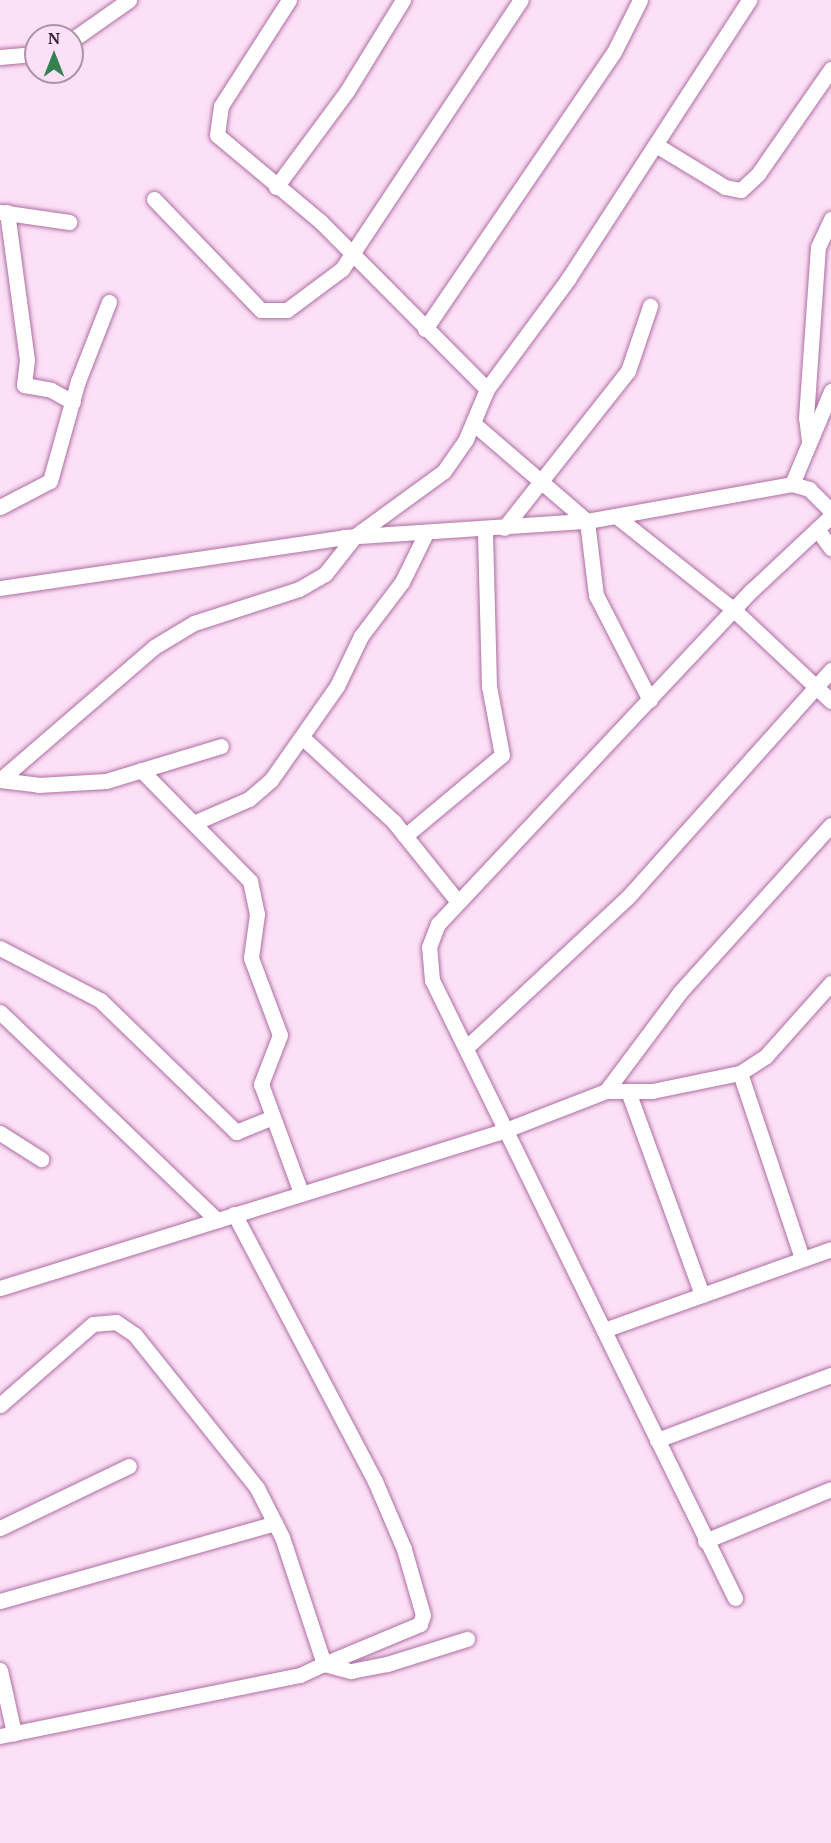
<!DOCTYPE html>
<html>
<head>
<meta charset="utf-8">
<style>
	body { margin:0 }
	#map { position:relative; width:831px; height:1843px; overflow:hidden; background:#fce0f6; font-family:"PT Serif",serif }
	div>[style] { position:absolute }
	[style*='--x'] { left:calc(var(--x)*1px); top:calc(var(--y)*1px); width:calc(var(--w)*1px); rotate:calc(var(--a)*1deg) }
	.roads { filter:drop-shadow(0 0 2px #ae6ea3) drop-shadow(0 0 2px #ae6ea3) }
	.minor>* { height:15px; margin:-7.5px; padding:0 7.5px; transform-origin:7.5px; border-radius:7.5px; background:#fff }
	span { translate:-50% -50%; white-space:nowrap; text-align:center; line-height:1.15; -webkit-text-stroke:4.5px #fce0f6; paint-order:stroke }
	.north { position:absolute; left:24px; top:24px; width:60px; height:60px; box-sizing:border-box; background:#fce0f6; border:2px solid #ae93a9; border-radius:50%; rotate:0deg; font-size:16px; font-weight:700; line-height:24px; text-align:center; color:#391f35 }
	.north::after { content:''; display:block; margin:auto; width:21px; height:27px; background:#327f4f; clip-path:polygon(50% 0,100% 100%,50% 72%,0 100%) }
</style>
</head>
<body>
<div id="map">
	<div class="roads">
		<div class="minor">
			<div style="--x:289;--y:0;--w:126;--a:122.7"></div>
			<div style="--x:221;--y:106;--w:29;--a:98"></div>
			<div style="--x:217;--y:135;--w:136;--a:39.9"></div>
			<div style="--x:321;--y:222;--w:235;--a:45.2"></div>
			<div style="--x:72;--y:40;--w:70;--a:-35.1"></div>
			<div style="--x:0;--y:57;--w:36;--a:-5"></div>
			<div style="--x:656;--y:145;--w:81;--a:31.3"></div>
			<div style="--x:725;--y:187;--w:16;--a:11"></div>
			<div style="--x:741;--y:190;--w:23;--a:-43"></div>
			<div style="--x:758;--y:174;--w:128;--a:-55.2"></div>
			<div style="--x:276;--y:187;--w:119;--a:-53.5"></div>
			<div style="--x:347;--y:91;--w:107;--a:-58.4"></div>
			<div style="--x:154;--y:199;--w:154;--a:46.1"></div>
			<div style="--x:261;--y:310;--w:26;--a:0"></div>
			<div style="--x:287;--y:310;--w:69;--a:-36.7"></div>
			<div style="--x:342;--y:269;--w:323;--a:-56.4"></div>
			<div style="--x:0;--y:212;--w:70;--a:8.2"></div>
			<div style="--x:7;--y:212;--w:149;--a:82.3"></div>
			<div style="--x:27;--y:360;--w:25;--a:97"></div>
			<div style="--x:24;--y:385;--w:27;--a:10"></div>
			<div style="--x:51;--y:390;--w:25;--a:29"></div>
			<div style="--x:425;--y:329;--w:335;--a:-55.7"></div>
			<div style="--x:614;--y:52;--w:58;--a:-63.4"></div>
			<div style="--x:473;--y:423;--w:150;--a:40.7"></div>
			<div style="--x:587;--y:521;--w:75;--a:83.1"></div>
			<div style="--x:596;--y:595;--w:118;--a:62.8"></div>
			<div style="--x:809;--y:441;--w:23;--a:-97"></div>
			<div style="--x:806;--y:418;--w:171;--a:-86"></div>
			<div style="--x:818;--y:247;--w:31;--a:-65"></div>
			<div style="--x:792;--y:484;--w:101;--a:-67.2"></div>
			<div style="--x:0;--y:507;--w:56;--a:-27.5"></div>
			<div style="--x:50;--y:481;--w:104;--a:-74.4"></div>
			<div style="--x:78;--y:381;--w:85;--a:-68.6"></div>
			<div style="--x:616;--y:516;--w:151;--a:38.5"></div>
			<div style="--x:734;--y:610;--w:133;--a:43.2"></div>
			<div style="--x:504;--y:528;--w:200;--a:-51.7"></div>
			<div style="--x:628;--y:371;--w:69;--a:-71.3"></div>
			<div style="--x:817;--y:529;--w:24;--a:54"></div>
			<div style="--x:0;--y:588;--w:348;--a:-8.4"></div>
			<div style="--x:344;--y:537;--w:244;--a:-3.8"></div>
			<div style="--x:587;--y:521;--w:208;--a:-10.2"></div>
			<div style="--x:792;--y:484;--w:18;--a:16"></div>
			<div style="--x:809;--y:489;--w:31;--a:45"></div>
			<div style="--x:302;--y:737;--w:125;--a:42.7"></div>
			<div style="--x:394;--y:822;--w:102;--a:51.3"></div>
			<div style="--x:141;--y:770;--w:156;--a:45.5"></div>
			<div style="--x:250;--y:881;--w:34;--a:78"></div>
			<div style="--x:257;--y:914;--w:44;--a:97.8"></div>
			<div style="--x:251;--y:958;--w:82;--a:69.4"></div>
			<div style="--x:280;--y:1035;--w:53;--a:111.2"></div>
			<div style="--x:261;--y:1084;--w:116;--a:69.8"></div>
			<div style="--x:0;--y:780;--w:203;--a:-40.8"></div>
			<div style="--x:154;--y:647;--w:47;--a:-31"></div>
			<div style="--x:194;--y:623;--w:110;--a:-17.9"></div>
			<div style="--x:299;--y:589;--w:30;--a:-30"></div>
			<div style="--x:325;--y:574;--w:48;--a:-51.7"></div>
			<div style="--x:355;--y:536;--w:110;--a:-36.1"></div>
			<div style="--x:444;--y:471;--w:39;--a:-55"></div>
			<div style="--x:466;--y:439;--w:54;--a:-67.2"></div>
			<div style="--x:487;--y:389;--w:137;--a:-53.6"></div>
			<div style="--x:568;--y:279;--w:333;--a:-57"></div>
			<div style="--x:0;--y:780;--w:38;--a:7"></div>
			<div style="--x:38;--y:785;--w:68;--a:-3.4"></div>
			<div style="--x:106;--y:781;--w:120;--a:-16.9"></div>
			<div style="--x:196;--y:822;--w:58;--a:-23.5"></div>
			<div style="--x:249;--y:799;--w:29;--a:-41"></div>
			<div style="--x:271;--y:780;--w:115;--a:-54.9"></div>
			<div style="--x:337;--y:686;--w:55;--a:-64.4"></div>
			<div style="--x:361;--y:636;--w:68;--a:-52.8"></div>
			<div style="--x:402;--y:582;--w:52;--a:-63.9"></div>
			<div style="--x:405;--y:836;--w:126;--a:-39.9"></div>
			<div style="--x:502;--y:755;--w:70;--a:-100.7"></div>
			<div style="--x:489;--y:686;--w:156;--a:-91.5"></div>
			<div style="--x:0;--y:948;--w:113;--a:27.5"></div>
			<div style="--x:100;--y:1000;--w:190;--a:44.1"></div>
			<div style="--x:236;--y:1132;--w:37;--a:-22"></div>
			<div style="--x:0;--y:1012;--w:301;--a:43.8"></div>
			<div style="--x:468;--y:1046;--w:219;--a:-43"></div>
			<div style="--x:628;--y:897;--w:305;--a:-48.2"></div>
			<div style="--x:740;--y:1073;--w:195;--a:71.5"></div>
			<div style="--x:606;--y:1091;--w:124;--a:-53.2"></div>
			<div style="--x:680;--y:992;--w:225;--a:-47.9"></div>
			<div style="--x:629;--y:1094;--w:214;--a:70"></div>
			<div style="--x:0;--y:1133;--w:49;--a:32.4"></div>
			<div style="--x:0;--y:1288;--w:527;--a:-17.33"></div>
			<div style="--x:503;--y:1131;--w:110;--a:-21.2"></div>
			<div style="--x:606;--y:1091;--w:46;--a:0"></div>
			<div style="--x:652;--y:1091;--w:90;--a:-11.6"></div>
			<div style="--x:740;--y:1073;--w:31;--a:-33"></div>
			<div style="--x:766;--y:1056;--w:98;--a:-48.3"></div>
			<div style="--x:604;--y:1330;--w:241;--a:-19.6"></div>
			<div style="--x:0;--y:1405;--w:123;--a:-41.1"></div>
			<div style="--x:93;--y:1324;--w:23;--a:-5"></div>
			<div style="--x:116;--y:1322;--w:23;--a:34"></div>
			<div style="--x:135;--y:1335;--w:196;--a:51.4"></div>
			<div style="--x:257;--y:1488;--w:55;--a:63"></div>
			<div style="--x:282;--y:1537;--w:134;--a:71.7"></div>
			<div style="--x:324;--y:1664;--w:104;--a:-22.6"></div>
			<div style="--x:420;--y:1624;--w:9;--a:-72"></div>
			<div style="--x:423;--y:1615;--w:69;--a:-106.1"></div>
			<div style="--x:404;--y:1549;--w:74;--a:-113.1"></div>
			<div style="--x:375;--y:1481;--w:302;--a:-117.8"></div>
			<div style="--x:657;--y:1440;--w:186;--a:-20.5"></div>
			<div style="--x:0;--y:1528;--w:143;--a:-25.7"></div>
			<div style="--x:705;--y:1541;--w:136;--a:-22.4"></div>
			<div style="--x:735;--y:1598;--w:688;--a:-116.12"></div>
			<div style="--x:432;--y:980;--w:33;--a:-95"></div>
			<div style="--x:429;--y:947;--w:25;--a:-69"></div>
			<div style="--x:438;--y:924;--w:458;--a:-46.8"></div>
			<div style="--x:752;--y:590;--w:108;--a:-43.1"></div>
			<div style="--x:0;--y:1601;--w:286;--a:-15.8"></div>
			<div style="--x:0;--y:1670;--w:65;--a:77.5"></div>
			<div style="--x:0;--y:1736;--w:306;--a:-11.5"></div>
			<div style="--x:300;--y:1675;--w:26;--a:-25"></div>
			<div style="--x:324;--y:1664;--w:28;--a:15"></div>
			<div style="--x:351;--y:1671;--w:37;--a:-11"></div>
			<div style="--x:387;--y:1664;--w:84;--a:-17.4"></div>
		</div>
	</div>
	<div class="north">N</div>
</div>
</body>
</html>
